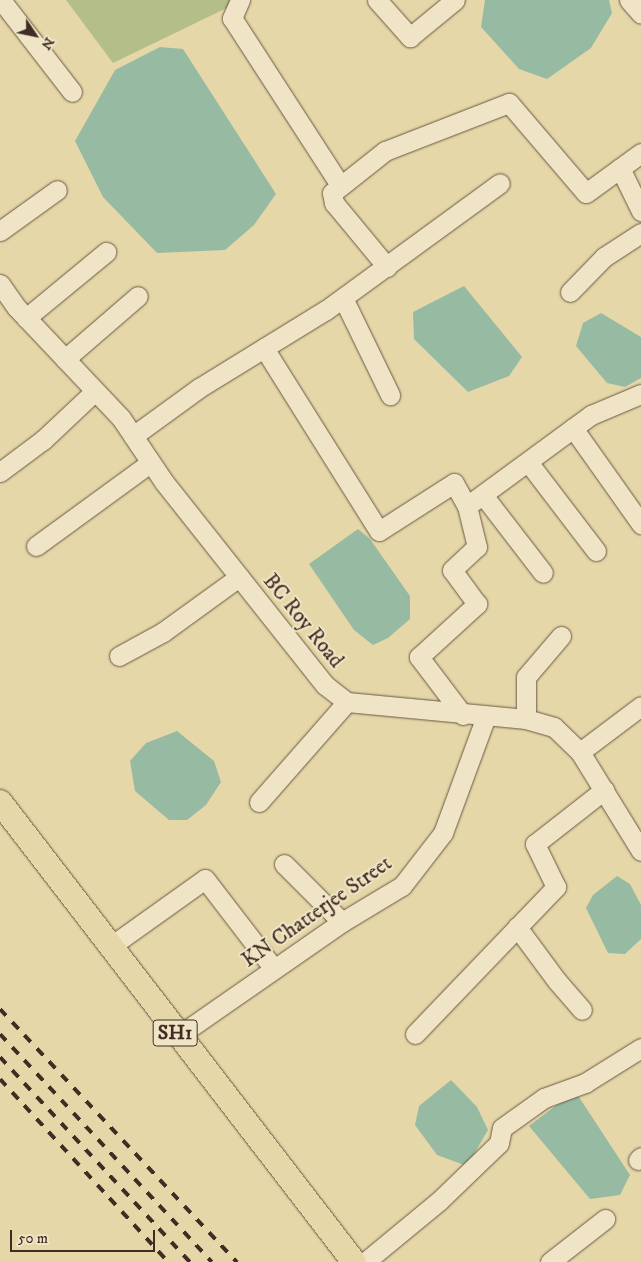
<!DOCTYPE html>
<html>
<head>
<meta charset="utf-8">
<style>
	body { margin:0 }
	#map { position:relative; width:641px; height:1262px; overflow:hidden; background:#e6d7a8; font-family:"IM FELL DW Pica",serif }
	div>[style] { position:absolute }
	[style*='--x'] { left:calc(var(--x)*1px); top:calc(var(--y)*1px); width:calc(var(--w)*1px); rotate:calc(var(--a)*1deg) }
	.green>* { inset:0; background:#b3be89 }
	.water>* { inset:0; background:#97baa3 }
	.roads { filter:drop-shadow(0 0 1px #6a5744) drop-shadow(0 0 1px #6a5744) }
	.minor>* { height:19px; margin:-9.5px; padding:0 9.5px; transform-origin:9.5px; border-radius:9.5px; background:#efe5c6 }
	.major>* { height:24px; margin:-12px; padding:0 12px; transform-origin:12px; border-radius:12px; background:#e6d7a8 }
	.rail>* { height:4px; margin-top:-2px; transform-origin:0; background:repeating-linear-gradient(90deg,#412c23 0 9px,transparent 0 18px) }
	span { translate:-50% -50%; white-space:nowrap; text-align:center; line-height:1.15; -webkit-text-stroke:4px #efe5c6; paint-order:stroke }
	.shield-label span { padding:1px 4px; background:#efe5c6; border:1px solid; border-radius:4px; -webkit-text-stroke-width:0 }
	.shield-label { font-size:20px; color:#412c23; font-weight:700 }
	.street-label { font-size:21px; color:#412c23 }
	.north { position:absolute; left:10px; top:10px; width:50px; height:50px; -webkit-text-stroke:4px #efe5c6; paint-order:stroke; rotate:124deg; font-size:14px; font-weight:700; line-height:20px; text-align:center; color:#412c23 }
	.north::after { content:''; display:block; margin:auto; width:18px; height:22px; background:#412c23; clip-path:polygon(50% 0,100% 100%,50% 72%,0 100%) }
	.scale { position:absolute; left:10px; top:1230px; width:145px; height:22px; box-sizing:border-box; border:2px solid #412c23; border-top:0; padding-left:6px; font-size:15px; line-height:18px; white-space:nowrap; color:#412c23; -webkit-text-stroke:4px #efe5c6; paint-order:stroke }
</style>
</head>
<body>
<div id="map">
	<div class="green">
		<div style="clip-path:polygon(66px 0,239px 0,239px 2px,113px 63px)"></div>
	</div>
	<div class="water">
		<div style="clip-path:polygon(485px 0,609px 0,612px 13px,591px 48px,547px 79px,519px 69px,481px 27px)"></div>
		<div style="clip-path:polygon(160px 47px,183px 49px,276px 194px,254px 225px,225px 250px,157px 253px,103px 197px,75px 141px,115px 70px)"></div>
		<div style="clip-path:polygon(464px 286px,522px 357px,509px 376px,468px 392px,414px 339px,413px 312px)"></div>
		<div style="clip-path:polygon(601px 313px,641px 337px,641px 378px,625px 387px,607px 383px,576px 346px,583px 323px)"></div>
		<div style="clip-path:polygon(358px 529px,370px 539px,410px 596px,410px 619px,388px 638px,373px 645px,354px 630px,309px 564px)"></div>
		<div style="clip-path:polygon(177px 731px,214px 761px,221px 782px,206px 805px,187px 820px,169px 820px,135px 791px,130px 761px,146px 743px)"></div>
		<div style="clip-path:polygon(617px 876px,630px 884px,641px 905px,641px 939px,625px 954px,608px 953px,586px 908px,593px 895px)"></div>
		<div style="clip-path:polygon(451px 1080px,477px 1107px,488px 1130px,467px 1166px,437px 1155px,415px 1125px,419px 1106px)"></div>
		<div style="clip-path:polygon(575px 1091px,630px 1175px,620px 1195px,590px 1199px,529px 1126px)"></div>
	</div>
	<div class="roads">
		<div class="minor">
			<div style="--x:1;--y:0;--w:116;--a:52.3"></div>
			<div style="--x:240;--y:0;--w:20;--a:114"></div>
			<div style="--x:232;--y:18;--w:199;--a:57.1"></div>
			<div style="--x:377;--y:0;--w:50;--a:48.3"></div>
			<div style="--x:410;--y:37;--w:58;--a:-39.4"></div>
			<div style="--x:629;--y:0;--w:18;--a:49"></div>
			<div style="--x:620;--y:168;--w:48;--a:64"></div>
			<div style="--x:0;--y:231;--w:70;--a:-35.7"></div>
			<div style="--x:387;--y:267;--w:83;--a:-129.6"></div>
			<div style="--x:334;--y:203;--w:10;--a:-101"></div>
			<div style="--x:332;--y:193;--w:68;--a:-38.4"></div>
			<div style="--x:385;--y:151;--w:133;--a:-21.2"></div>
			<div style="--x:509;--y:103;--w:118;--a:49.5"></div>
			<div style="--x:586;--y:193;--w:68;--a:-36"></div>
			<div style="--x:0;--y:284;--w:29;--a:55"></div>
			<div style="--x:17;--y:308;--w:151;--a:46.6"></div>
			<div style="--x:121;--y:418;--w:77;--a:56.1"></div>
			<div style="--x:164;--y:482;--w:259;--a:51.6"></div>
			<div style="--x:325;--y:685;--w:28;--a:38"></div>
			<div style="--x:347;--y:702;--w:180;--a:5.4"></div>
			<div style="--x:526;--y:719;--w:29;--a:16"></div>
			<div style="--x:554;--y:727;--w:36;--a:44"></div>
			<div style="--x:580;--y:752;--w:116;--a:58.4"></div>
			<div style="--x:570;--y:292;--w:49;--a:-45.8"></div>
			<div style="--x:604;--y:257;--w:44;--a:-33"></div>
			<div style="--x:343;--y:298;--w:108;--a:64.1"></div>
			<div style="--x:26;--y:318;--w:104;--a:-39.5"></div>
			<div style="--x:264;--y:348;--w:216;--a:57.9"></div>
			<div style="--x:379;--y:531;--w:89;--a:-32.6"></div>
			<div style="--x:454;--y:483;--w:26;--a:61"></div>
			<div style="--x:65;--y:359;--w:96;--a:-40.8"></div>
			<div style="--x:573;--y:428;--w:118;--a:54.7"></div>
			<div style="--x:133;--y:436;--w:82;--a:-36"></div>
			<div style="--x:199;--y:388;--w:149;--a:-31.6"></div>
			<div style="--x:326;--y:310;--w:215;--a:-36.1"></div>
			<div style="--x:528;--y:462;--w:112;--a:52.6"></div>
			<div style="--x:0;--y:472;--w:54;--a:-36.7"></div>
			<div style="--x:43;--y:440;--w:71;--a:-43.3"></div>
			<div style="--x:483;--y:495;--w:98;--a:52.4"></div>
			<div style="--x:36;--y:546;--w:141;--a:-36.1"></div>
			<div style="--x:119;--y:656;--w:50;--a:-28.6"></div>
			<div style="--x:163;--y:632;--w:94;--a:-35.9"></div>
			<div style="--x:463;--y:715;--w:73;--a:-127.2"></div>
			<div style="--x:419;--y:657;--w:79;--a:-42.4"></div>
			<div style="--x:477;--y:604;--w:42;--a:-126.3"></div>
			<div style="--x:452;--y:570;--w:34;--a:-43"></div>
			<div style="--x:477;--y:547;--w:42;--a:-103.7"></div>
			<div style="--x:467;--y:506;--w:154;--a:-36.3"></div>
			<div style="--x:591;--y:415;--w:54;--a:-22.8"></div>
			<div style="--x:526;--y:719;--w:42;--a:-90"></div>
			<div style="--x:526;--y:677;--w:54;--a:-49.5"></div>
			<div style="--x:580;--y:752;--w:76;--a:-37"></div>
			<div style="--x:259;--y:802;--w:133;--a:-48.7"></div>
			<div style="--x:284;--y:864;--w:82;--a:45"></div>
			<div style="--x:517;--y:927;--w:67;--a:53.5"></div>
			<div style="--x:557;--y:981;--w:38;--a:49"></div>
			<div style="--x:111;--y:946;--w:115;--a:-35.5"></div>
			<div style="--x:205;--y:879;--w:113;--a:52.5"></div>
			<div style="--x:415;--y:1034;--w:204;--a:-46.2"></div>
			<div style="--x:556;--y:887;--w:48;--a:-116"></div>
			<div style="--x:535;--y:844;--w:88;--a:-38"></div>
			<div style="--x:178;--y:1036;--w:200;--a:-34.8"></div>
			<div style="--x:342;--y:922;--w:70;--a:-31"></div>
			<div style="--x:402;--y:886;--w:67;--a:-52.3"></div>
			<div style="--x:443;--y:833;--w:125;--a:-69.8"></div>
			<div style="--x:638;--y:1160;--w:4;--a:-45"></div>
			<div style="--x:365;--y:1262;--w:96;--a:-39.5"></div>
			<div style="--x:439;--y:1201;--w:83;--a:-44"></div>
			<div style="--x:499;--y:1143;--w:15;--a:-79"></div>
			<div style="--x:502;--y:1128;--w:52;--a:-35.5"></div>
			<div style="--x:544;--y:1098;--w:44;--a:-20.1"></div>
			<div style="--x:585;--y:1083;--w:66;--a:-32"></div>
			<div style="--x:550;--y:1262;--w:70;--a:-38"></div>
		</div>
		<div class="major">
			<div style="--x:0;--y:802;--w:580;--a:52.42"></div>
		</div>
	</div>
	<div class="rail">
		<div style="--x:0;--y:1009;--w:347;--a:46.9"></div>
		<div style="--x:0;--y:1034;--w:311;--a:47.1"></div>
		<div style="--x:0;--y:1057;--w:280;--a:47.2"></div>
		<div style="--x:0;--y:1079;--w:248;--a:47.4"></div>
	</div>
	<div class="shield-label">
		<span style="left:175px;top:1033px">SH1</span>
	</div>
	<div class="street-label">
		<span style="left:303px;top:621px;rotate:51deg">BC Roy Road</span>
		<span style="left:317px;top:912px;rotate:-35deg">KN Chatterjee Street</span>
	</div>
	<div class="north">N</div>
	<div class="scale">50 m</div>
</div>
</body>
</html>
